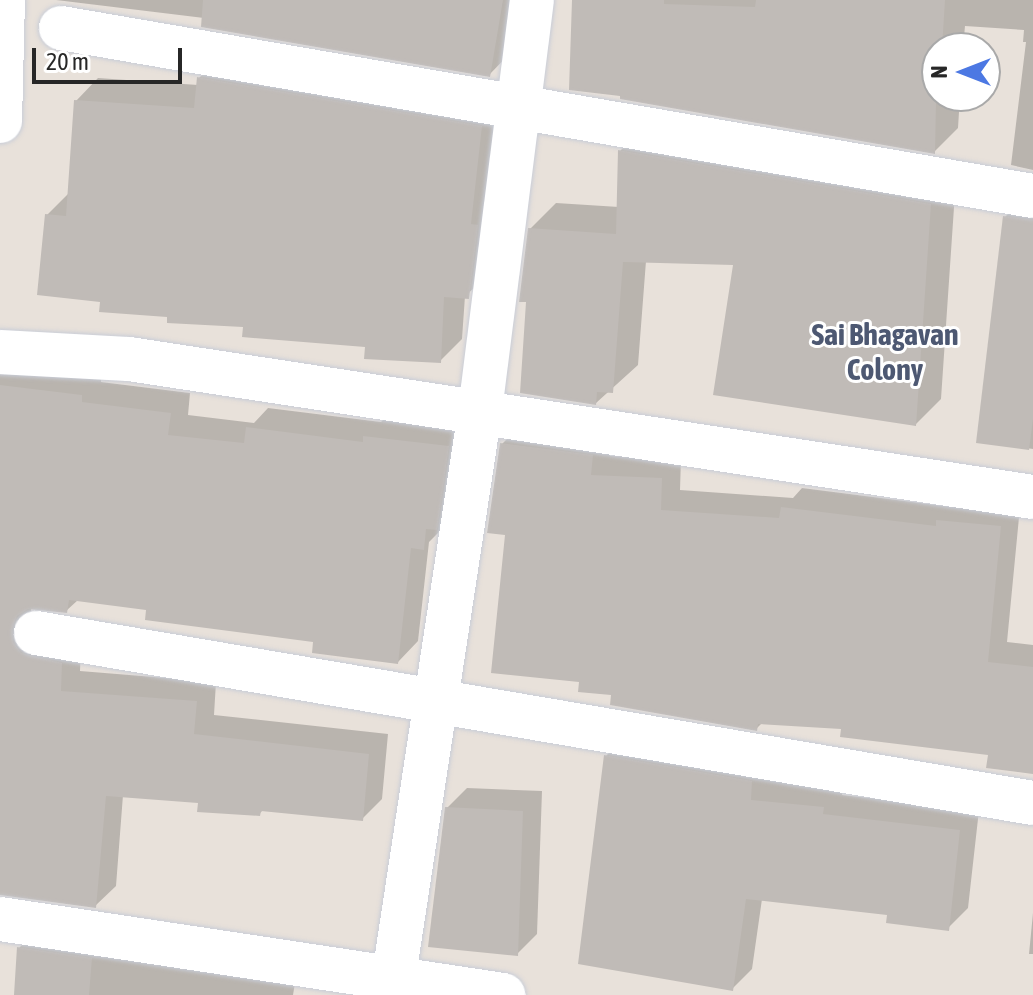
<!DOCTYPE html>
<html>
<head>
<meta charset="utf-8">
<style>
	body { margin:0 }
	#map { position:relative; width:1033px; height:995px; overflow:hidden; background:#e8e1da; font-family:"Asap Condensed",sans-serif }
	div>[style] { position:absolute }
	[style*='--x'] { left:calc(var(--x)*1px); top:calc(var(--y)*1px); width:calc(var(--w)*1px); rotate:calc(var(--a)*1deg) }
	.shadow>* { inset:0; background:#0003 }
	.building>* { inset:0; background:#c0bbb7 }
	.roads { filter:drop-shadow(0 0 2px #c9cdd7) drop-shadow(0 0 2px #c9cdd7) }
	.minor>* { height:44px; margin:-22px; padding:0 22px; transform-origin:22px; border-radius:22px; background:#fff }
	span { translate:-50% -50%; white-space:nowrap; text-align:center; line-height:1.15; -webkit-text-stroke:6px #fff; paint-order:stroke }
	.neighbourhood-label { font-size:30px; color:#4d5872; font-weight:700 }
	.north { position:absolute; left:921px; top:32px; width:80px; height:80px; box-sizing:border-box; background:#fff; border:2px solid #a9a9a9; border-radius:50%; rotate:270deg; font-size:22px; font-weight:700; line-height:32px; text-align:center; color:#272727 }
	.north::after { content:''; display:block; margin:auto; width:28px; height:36px; background:#4c78e3; clip-path:polygon(50% 0,100% 100%,50% 72%,0 100%) }
	.scale { position:absolute; left:32px; top:48px; width:150px; height:36px; box-sizing:border-box; border:4px solid #272727; border-top:0; padding-left:10px; font-size:24px; line-height:28px; white-space:nowrap; color:#272727; -webkit-text-stroke:6px #fff; paint-order:stroke }
</style>
</head>
<body>
<div id="map">
	<div class="shadow">
		<div style="clip-path:polygon(56px 0,522px 0,513px 50px,489px 75px,204px 18px)"></div>
		<div style="clip-path:polygon(574px 0,1033px 0,1033px 170px,1011px 165px,1026px 42px,1023px 42px,1024px 30px,965px 26px,963px 48px,937px 48px,937px 96px,960px 96px,958px 128px,934px 152px)"></div>
		<div style="clip-path:polygon(221px 56px,503px 104px,490px 274px,465px 296px,462px 339px,440px 361px,367px 345px,169px 315px,102px 300px,47px 215px,70px 192px,76px 101px,98px 78px,198px 85px,199px 78px)"></div>
		<div style="clip-path:polygon(646px 125px,956px 178px,941px 399px,916px 424px,735px 263px,646px 261px,638px 365px,596px 403px,530px 229px,556px 203px,619px 207px,620px 151px)"></div>
		<div style="clip-path:polygon(1029px 193px,1033px 194px,1033px 449px,978px 441px,1005px 217px)"></div>
		<div style="clip-path:polygon(0 352px,101px 376px,101px 382px,190px 393px,188px 415px,254px 423px,268px 408px,381px 422px,386px 417px,468px 427px,444px 527px,429px 542px,418px 641px,398px 662px,315px 640px,149px 608px,78px 600px,66px 611px,31px 608px,32px 622px,81px 643px,80px 671px,216px 682px,214px 715px,388px 734px,382px 799px,362px 819px,264px 809px,259px 814px,200px 802px,123px 795px,116px 886px,95px 906px,0 893px)"></div>
		<div style="clip-path:polygon(522px 424px,612px 436px,610px 456px,681px 458px,680px 490px,793px 498px,802px 488px,952px 507px,1020px 507px,1007px 642px,1033px 645px,1033px 771px,990px 753px,843px 728px,763px 722px,757px 728px,581px 680px,507px 533px,502px 444px)"></div>
		<div style="clip-path:polygon(625px 736px,771px 761px,770px 781px,843px 787px,842px 795px,979px 810px,968px 908px,948px 928px,889px 913px,762px 899px,752px 969px,732px 989px,606px 756px)"></div>
		<div style="clip-path:polygon(467px 788px,542px 791px,537px 934px,517px 954px,447px 808px)"></div>
		<div style="clip-path:polygon(1033px 913px,1033px 954px,1029px 954px)"></div>
		<div style="clip-path:polygon(39px 928px,295px 983px,293px 995px,16px 995px,19px 948px)"></div>
	</div>
	<div class="building">
		<div style="clip-path:polygon(203px 0,503px 0,490px 77px,201px 27px)"></div>
		<div style="clip-path:polygon(572px 0,664px 0,664px 4px,755px 7px,756px 0,945px 0,942px 48px,937px 48px,935px 154px,620px 99px,620px 96px,569px 90px)"></div>
		<div style="clip-path:polygon(197px 77px,482px 126px,471px 224px,478px 225px,469px 299px,444px 297px,441px 363px,364px 359px,365px 347px,242px 337px,243px 327px,167px 323px,167px 317px,99px 312px,100px 302px,37px 295px,45px 214px,66px 216px,74px 100px,194px 108px)"></div>
		<div style="clip-path:polygon(618px 150px,931px 204px,916px 426px,713px 395px,733px 265px,623px 262px,613px 393px,597px 392px,596px 405px,520px 393px,526px 302px,519px 302px,528px 228px,616px 234px)"></div>
		<div style="clip-path:polygon(1003px 216px,1033px 220px,1033px 419px,1029px 450px,976px 443px)"></div>
		<div style="clip-path:polygon(0 385px,82px 395px,82px 402px,171px 413px,168px 435px,244px 443px,246px 427px,363px 442px,363px 436px,449px 446px,437px 530px,426px 529px,424px 550px,411px 548px,398px 664px,312px 653px,313px 642px,145px 620px,146px 610px,69px 600px,67px 613px,28px 609px,17px 616px,12px 628px,13px 642px,21px 653px,62px 663px,61px 691px,197px 701px,194px 734px,369px 754px,363px 821px,261px 811px,260px 816px,197px 812px,198px 803px,106px 796px,96px 908px,0 895px)"></div>
		<div style="clip-path:polygon(500px 443px,593px 455px,591px 475px,662px 478px,661px 510px,779px 518px,781px 507px,936px 526px,936px 520px,1001px 526px,988px 662px,1033px 667px,1033px 774px,986px 768px,988px 755px,840px 737px,841px 729px,758px 724px,757px 731px,610px 705px,611px 695px,578px 692px,579px 682px,491px 673px,505px 535px,487px 533px)"></div>
		<div style="clip-path:polygon(604px 755px,752px 781px,751px 800px,824px 807px,823px 814px,960px 830px,949px 931px,886px 923px,887px 915px,746px 899px,733px 991px,578px 964px)"></div>
		<div style="clip-path:polygon(445px 807px,523px 811px,518px 956px,428px 947px)"></div>
		<div style="clip-path:polygon(17px 947px,92px 958px,89px 995px,14px 995px)"></div>
	</div>
	<div class="roads">
		<div class="minor">
			<div style="--x:61;--y:28;--w:986;--a:9.81"></div>
			<div style="--x:0;--y:121;--w:121;--a:-88.6"></div>
			<div style="--x:0;--y:352;--w:129;--a:3.1"></div>
			<div style="--x:129;--y:359;--w:914;--a:8.68"></div>
			<div style="--x:36;--y:633;--w:1011;--a:9.68"></div>
			<div style="--x:0;--y:919;--w:509;--a:8.59"></div>
			<div style="--x:391;--y:995;--w:591;--a:-81.33"></div>
			<div style="--x:480;--y:411;--w:414;--a:-82.8"></div>
		</div>
	</div>
	<div class="neighbourhood-label">
		<span style="left:885px;top:351px">Sai Bhagavan<br>Colony</span>
	</div>
	<div class="north">N</div>
	<div class="scale">20 m</div>
</div>
</body>
</html>
